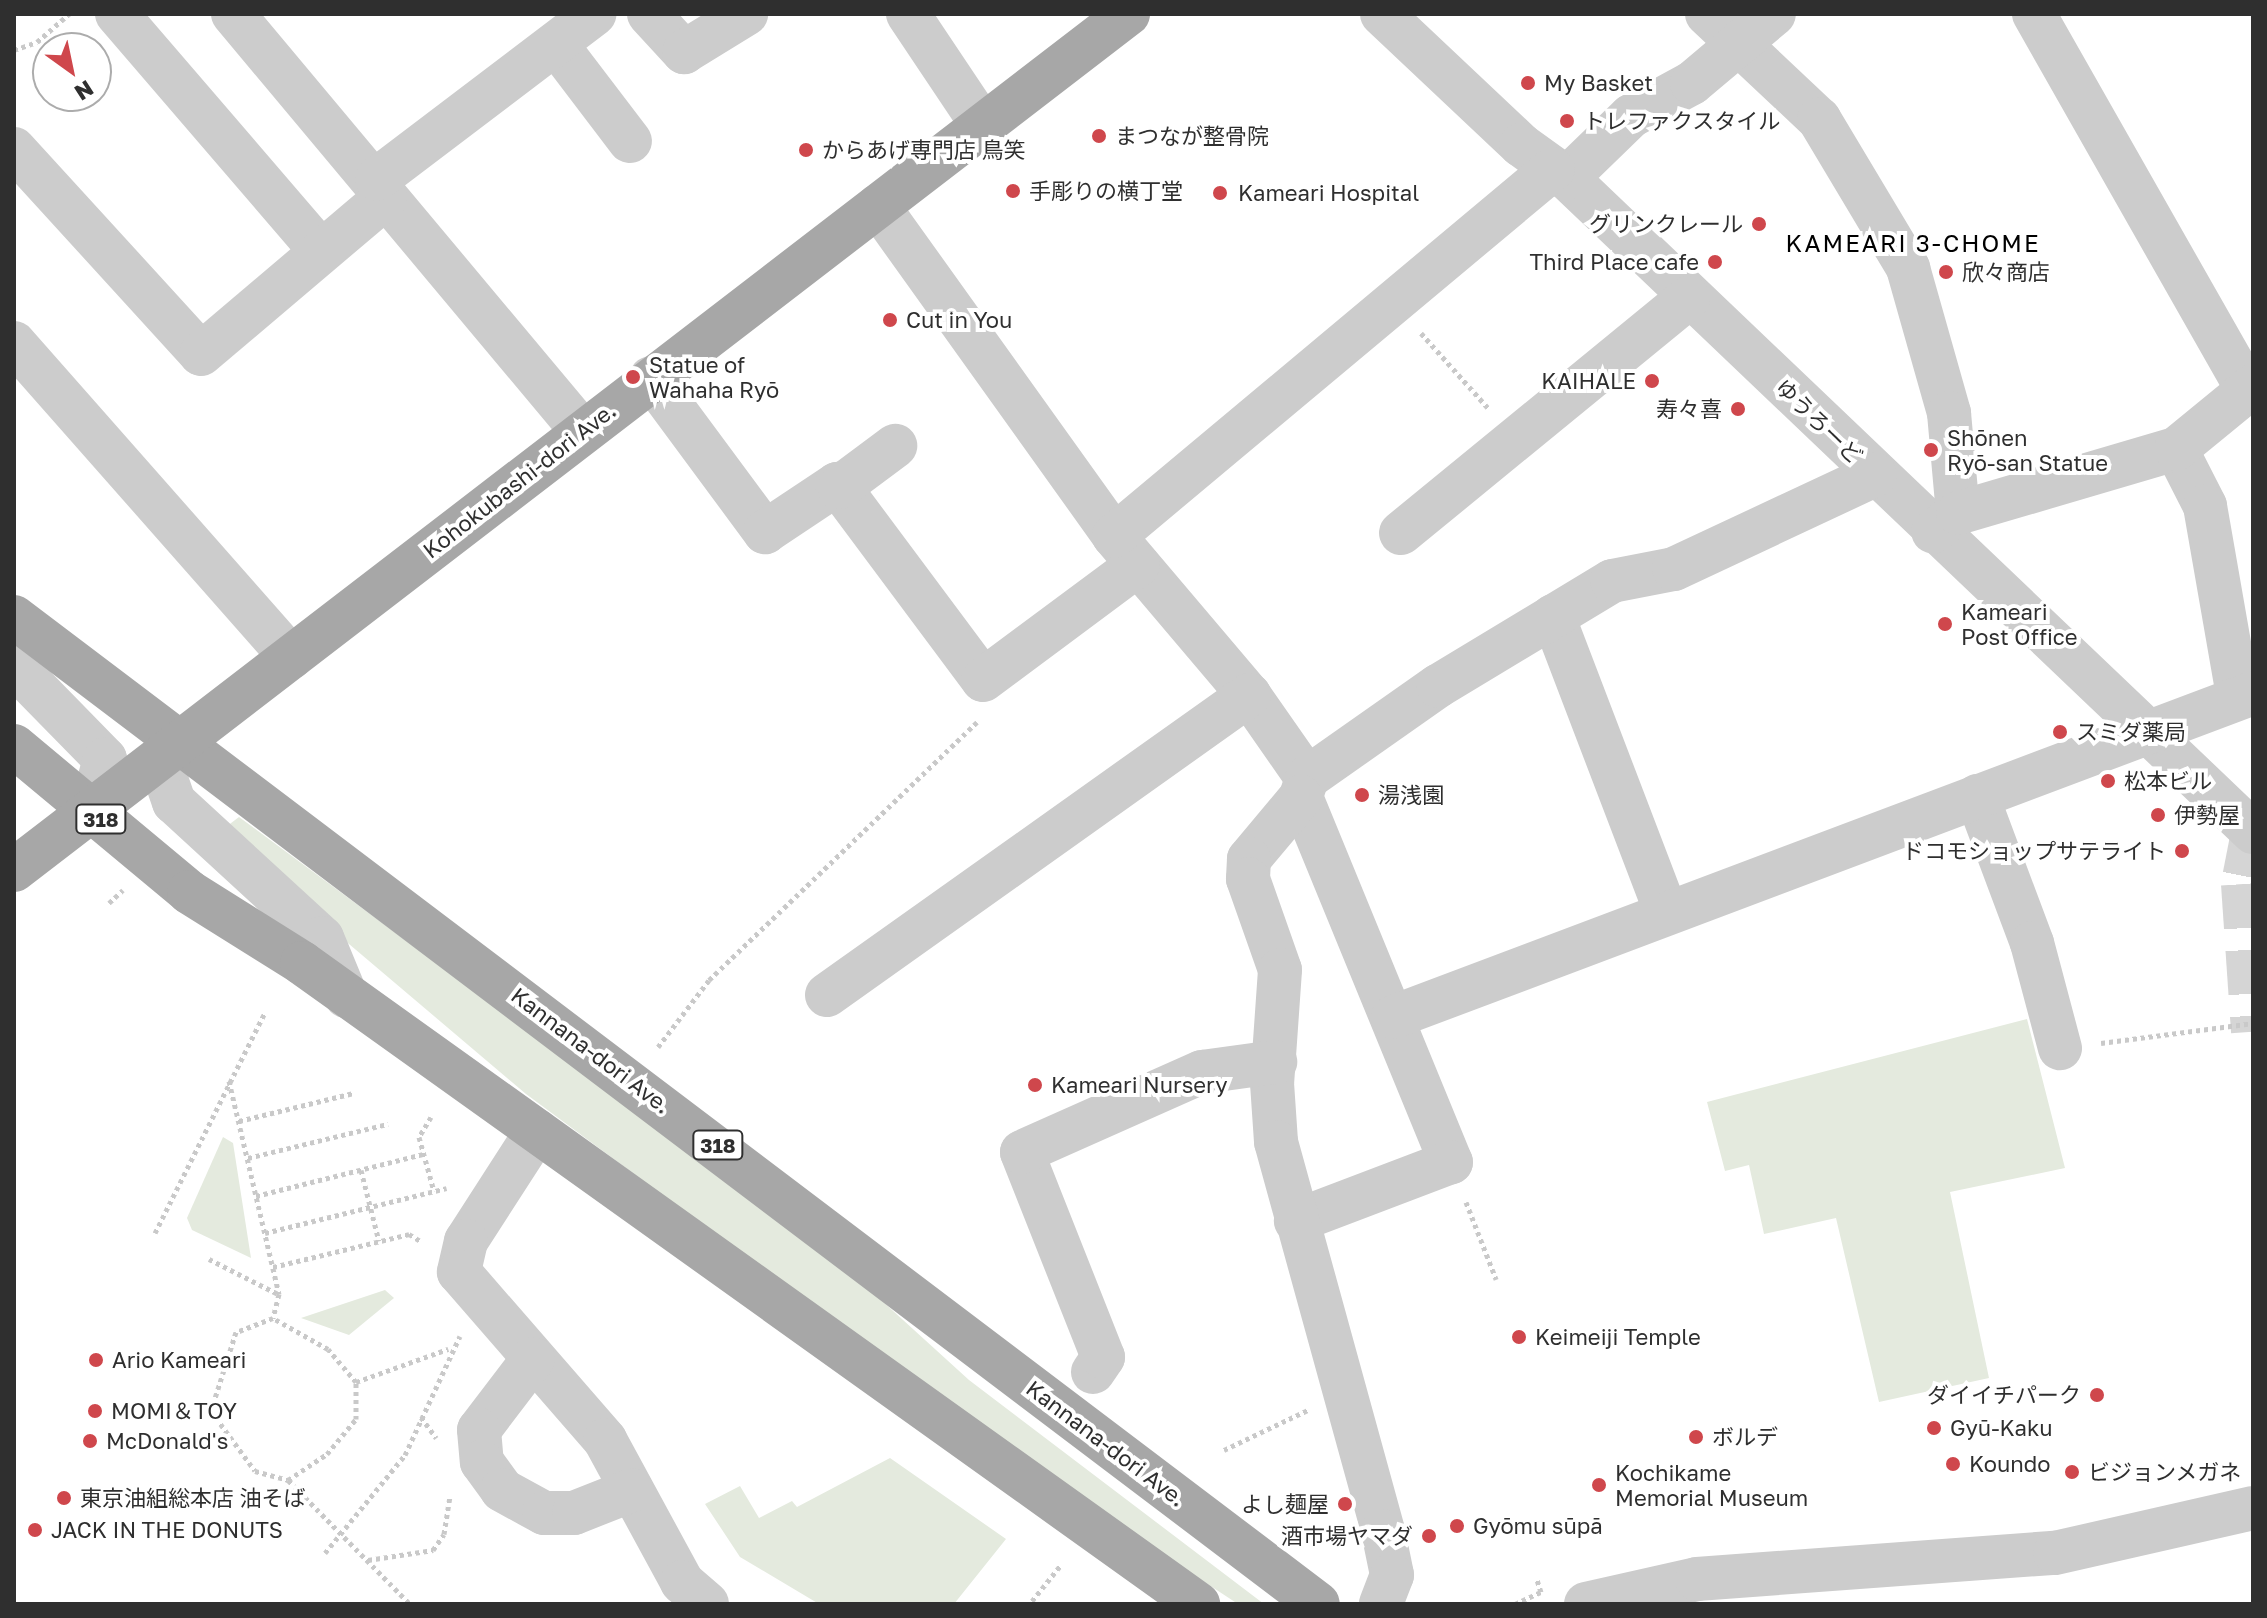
<!DOCTYPE html>
<html>
<head>
<meta charset="utf-8">
<style>
	body { margin:0 }
	#map { position:relative; width:2267px; height:1618px; overflow:hidden; background:#fff; font-family:"Golos Text","Noto Sans JP",sans-serif }
	div>[style] { position:absolute }
	[style*='--x'] { left:calc(var(--x)*1px); top:calc(var(--y)*1px); width:calc(var(--w)*1px); rotate:calc(var(--a)*1deg) }
	.green>* { inset:0; background:#e4eade }
	.minor-tunnel>* { height:44px; margin-top:-22px; transform-origin:0; background:repeating-linear-gradient(90deg,#d5d5d5 0 44px,transparent 0 66px) }
	.path>* { height:5px; margin-top:-2.5px; transform-origin:0; background:repeating-linear-gradient(90deg,#c9c9c9 0 4px,transparent 0 8px) }
	.minor>* { height:44px; margin:-22px; padding:0 22px; transform-origin:22px; border-radius:22px; background:#ccc }
	.major>* { height:44px; margin:-22px; padding:0 22px; transform-origin:22px; border-radius:22px; background:#a7a7a7 }
	.dots>* { width:22px; height:22px; translate:-50% -50%; box-sizing:border-box; border:4px solid #fff; border-radius:50% }
	span { translate:-50% -50%; white-space:nowrap; text-align:center; line-height:1.15; -webkit-text-stroke:8px #fff; paint-order:stroke }
	.shield-label span { padding:2px 6px; background:#fff; border:2px solid; border-radius:6px; -webkit-text-stroke-width:0 }
	.shield-label { font-size:20px; color:#2f2f2f; font-weight:700 }
	.poi-label { font-size:22px; color:#2f2f2f }
	.left { translate:0 -50%; text-align:left }
	.right { translate:-100% -50%; text-align:right }
	.street-label { font-size:22px; color:#2f2f2f }
	.neighbourhood-label { font-size:24px; color:#000; letter-spacing:2px }
	.frame { position:absolute; inset:0; border:16px solid #2f2f2f; pointer-events:none }
	.north { position:absolute; left:32px; top:32px; width:80px; height:80px; box-sizing:border-box; background:#fff; border:2px solid #acacac; border-radius:50%; rotate:147deg; font-size:22px; font-weight:700; line-height:32px; text-align:center; color:#2f2f2f }
	.north::after { content:''; display:block; margin:auto; width:28px; height:36px; background:#cf474c; clip-path:polygon(50% 0,100% 100%,50% 72%,0 100%) }
</style>
</head>
<body>
<div id="map">
	<div class="green">
		<div style="clip-path:polygon(239px 817px,836px 1259px,969px 1380px,1264px 1604px,1238px 1604px,1034px 1470px,526px 1094px,218px 833px)"></div>
		<div style="clip-path:polygon(2027px 1019px,2065px 1168px,1950px 1192px,1989px 1378px,1879px 1402px,1836px 1218px,1764px 1234px,1749px 1165px,1725px 1171px,1707px 1102px)"></div>
		<div style="clip-path:polygon(223px 1137px,233px 1143px,251px 1258px,192px 1230px,187px 1218px)"></div>
		<div style="clip-path:polygon(385px 1290px,394px 1298px,349px 1335px,301px 1318px)"></div>
		<div style="clip-path:polygon(890px 1458px,1006px 1539px,954px 1604px,819px 1604px,740px 1557px,705px 1504px,740px 1486px,759px 1518px,792px 1501px,797px 1507px)"></div>
	</div>
	<div class="minor-tunnel">
		<div style="--x:2253;--y:833;--w:52;--a:101.1"></div>
		<div style="--x:2243;--y:884;--w:148;--a:86.1"></div>
	</div>
	<div class="path">
		<div style="--x:14;--y:50;--w:24;--a:-19"></div>
		<div style="--x:37;--y:42;--w:43;--a:-41.2"></div>
		<div style="--x:1421;--y:333;--w:102;--a:48.2"></div>
		<div style="--x:109;--y:903;--w:19;--a:-43"></div>
		<div style="--x:2101;--y:1043;--w:152;--a:-7.5"></div>
		<div style="--x:658;--y:1047;--w:84;--a:-52.7"></div>
		<div style="--x:709;--y:980;--w:372;--a:-43.9"></div>
		<div style="--x:229;--y:1081;--w:219;--a:76.8"></div>
		<div style="--x:279;--y:1294;--w:25;--a:104"></div>
		<div style="--x:273;--y:1318;--w:40;--a:159"></div>
		<div style="--x:236;--y:1332;--w:83;--a:107.6"></div>
		<div style="--x:211;--y:1411;--w:74;--a:53.7"></div>
		<div style="--x:255;--y:1471;--w:34;--a:15"></div>
		<div style="--x:288;--y:1480;--w:47;--a:-33.7"></div>
		<div style="--x:327;--y:1454;--w:45;--a:-50.4"></div>
		<div style="--x:356;--y:1419;--w:37;--a:-90"></div>
		<div style="--x:356;--y:1382;--w:43;--a:-130.3"></div>
		<div style="--x:328;--y:1349;--w:63;--a:-150.6"></div>
		<div style="--x:431;--y:1117;--w:23;--a:121"></div>
		<div style="--x:419;--y:1137;--w:56;--a:74.5"></div>
		<div style="--x:239;--y:1121;--w:118;--a:-13.7"></div>
		<div style="--x:248;--y:1158;--w:144;--a:-13.7"></div>
		<div style="--x:361;--y:1170;--w:73;--a:75.8"></div>
		<div style="--x:256;--y:1196;--w:172;--a:-14.1"></div>
		<div style="--x:1466;--y:1202;--w:83;--a:68.7"></div>
		<div style="--x:155;--y:1233;--w:245;--a:-63.5"></div>
		<div style="--x:265;--y:1233;--w:187;--a:-13.9"></div>
		<div style="--x:209;--y:1259;--w:77;--a:26.9"></div>
		<div style="--x:273;--y:1267;--w:140;--a:-13.6"></div>
		<div style="--x:409;--y:1234;--w:15;--a:32"></div>
		<div style="--x:356;--y:1382;--w:98;--a:-19.7"></div>
		<div style="--x:421;--y:1417;--w:26;--a:54"></div>
		<div style="--x:1224;--y:1450;--w:93;--a:-25.5"></div>
		<div style="--x:288;--y:1480;--w:174;--a:45.5"></div>
		<div style="--x:325;--y:1553;--w:127;--a:-50.8"></div>
		<div style="--x:405;--y:1455;--w:131;--a:-65.2"></div>
		<div style="--x:368;--y:1560;--w:66;--a:-8.7"></div>
		<div style="--x:433;--y:1550;--w:19;--a:-55"></div>
		<div style="--x:444;--y:1534;--w:39;--a:-81"></div>
		<div style="--x:1032;--y:1601;--w:45;--a:-51.3"></div>
		<div style="--x:1515;--y:1604;--w:29;--a:-25"></div>
		<div style="--x:1541;--y:1592;--w:13;--a:-108"></div>
	</div>
	<div class="minor">
		<div style="--x:117;--y:14;--w:313;--a:49.3"></div>
		<div style="--x:233;--y:14;--w:544;--a:50.07"></div>
		<div style="--x:649;--y:14;--w:52;--a:47.4"></div>
		<div style="--x:684;--y:52;--w:73;--a:-31.5"></div>
		<div style="--x:908;--y:14;--w:135;--a:56.2"></div>
		<div style="--x:1382;--y:14;--w:191;--a:43.3"></div>
		<div style="--x:1521;--y:145;--w:57;--a:35.7"></div>
		<div style="--x:1567;--y:178;--w:948;--a:43.63"></div>
		<div style="--x:1707;--y:14;--w:154;--a:43.2"></div>
		<div style="--x:1819;--y:119;--w:174;--a:59.1"></div>
		<div style="--x:1908;--y:268;--w:151;--a:74.2"></div>
		<div style="--x:1949;--y:413;--w:100;--a:84.9"></div>
		<div style="--x:1958;--y:513;--w:31;--a:143"></div>
		<div style="--x:2034;--y:14;--w:433;--a:60.4"></div>
		<div style="--x:556;--y:44;--w:122;--a:52.7"></div>
		<div style="--x:14;--y:149;--w:277;--a:47.6"></div>
		<div style="--x:201;--y:354;--w:241;--a:-40.3"></div>
		<div style="--x:1567;--y:178;--w:89;--a:-44.1"></div>
		<div style="--x:1631;--y:116;--w:69;--a:-28.4"></div>
		<div style="--x:1692;--y:83;--w:107;--a:-40.1"></div>
		<div style="--x:377;--y:179;--w:273;--a:-37.2"></div>
		<div style="--x:878;--y:206;--w:406;--a:54.4"></div>
		<div style="--x:1114;--y:536;--w:209;--a:49.7"></div>
		<div style="--x:1249;--y:695;--w:101;--a:55.1"></div>
		<div style="--x:1307;--y:778;--w:20;--a:108"></div>
		<div style="--x:1301;--y:797;--w:395;--a:67.7"></div>
		<div style="--x:1451;--y:1162;--w:166;--a:159.2"></div>
		<div style="--x:14;--y:343;--w:419;--a:48.6"></div>
		<div style="--x:651;--y:378;--w:192;--a:53.5"></div>
		<div style="--x:765;--y:532;--w:87;--a:-33.7"></div>
		<div style="--x:837;--y:484;--w:244;--a:53.3"></div>
		<div style="--x:983;--y:680;--w:193;--a:-36.6"></div>
		<div style="--x:2176;--y:449;--w:64;--a:63"></div>
		<div style="--x:2205;--y:506;--w:193;--a:80.1"></div>
		<div style="--x:840;--y:487;--w:69;--a:-36.7"></div>
		<div style="--x:1958;--y:513;--w:227;--a:-16.4"></div>
		<div style="--x:2176;--y:449;--w:99;--a:-39.3"></div>
		<div style="--x:1401;--y:533;--w:371;--a:-39.3"></div>
		<div style="--x:1114;--y:536;--w:572;--a:-39.9"></div>
		<div style="--x:1553;--y:616;--w:317;--a:69.1"></div>
		<div style="--x:14;--y:666;--w:130;--a:45.6"></div>
		<div style="--x:105;--y:759;--w:53;--a:105.4"></div>
		<div style="--x:178;--y:742;--w:36;--a:111"></div>
		<div style="--x:165;--y:776;--w:28;--a:71"></div>
		<div style="--x:174;--y:802;--w:201;--a:42.6"></div>
		<div style="--x:322;--y:938;--w:63;--a:67.5"></div>
		<div style="--x:1307;--y:778;--w:160;--a:-35.1"></div>
		<div style="--x:1438;--y:686;--w:203;--a:-31.1"></div>
		<div style="--x:1612;--y:581;--w:63;--a:-11"></div>
		<div style="--x:1674;--y:569;--w:222;--a:-25.1"></div>
		<div style="--x:1977;--y:796;--w:157;--a:69.5"></div>
		<div style="--x:2032;--y:943;--w:109;--a:75.1"></div>
		<div style="--x:1301;--y:797;--w:81;--a:130"></div>
		<div style="--x:1249;--y:859;--w:20;--a:93"></div>
		<div style="--x:1248;--y:879;--w:96;--a:70.6"></div>
		<div style="--x:1280;--y:970;--w:113;--a:94"></div>
		<div style="--x:1272;--y:1083;--w:59;--a:86.1"></div>
		<div style="--x:1276;--y:1142;--w:403;--a:74.6"></div>
		<div style="--x:1383;--y:1531;--w:45;--a:78.4"></div>
		<div style="--x:1392;--y:1575;--w:31;--a:111"></div>
		<div style="--x:827;--y:995;--w:518;--a:-35.41"></div>
		<div style="--x:1393;--y:1017;--w:919;--a:-20.64"></div>
		<div style="--x:537;--y:1131;--w:131;--a:122.8"></div>
		<div style="--x:466;--y:1241;--w:32;--a:103"></div>
		<div style="--x:459;--y:1272;--w:223;--a:49"></div>
		<div style="--x:605;--y:1440;--w:162;--a:61.5"></div>
		<div style="--x:682;--y:1582;--w:33;--a:41"></div>
		<div style="--x:533;--y:1359;--w:89;--a:127.3"></div>
		<div style="--x:479;--y:1430;--w:32;--a:85"></div>
		<div style="--x:482;--y:1462;--w:34;--a:54"></div>
		<div style="--x:502;--y:1490;--w:48;--a:28.7"></div>
		<div style="--x:544;--y:1513;--w:30;--a:0"></div>
		<div style="--x:574;--y:1513;--w:62;--a:-21.6"></div>
		<div style="--x:1093;--y:1372;--w:18;--a:-56"></div>
		<div style="--x:1103;--y:1357;--w:220;--a:-111.6"></div>
		<div style="--x:1022;--y:1152;--w:197;--a:-24"></div>
		<div style="--x:1202;--y:1072;--w:74;--a:-7.8"></div>
		<div style="--x:1586;--y:1604;--w:114;--a:-12.7"></div>
		<div style="--x:1697;--y:1579;--w:359;--a:-4.2"></div>
		<div style="--x:2055;--y:1553;--w:203;--a:-12.8"></div>
	</div>
	<div class="major">
		<div style="--x:14;--y:617;--w:1635;--a:37.12"></div>
		<div style="--x:14;--y:746;--w:228;--a:39.8"></div>
		<div style="--x:189;--y:892;--w:133;--a:32.1"></div>
		<div style="--x:302;--y:963;--w:1102;--a:35.58"></div>
		<div style="--x:14;--y:870;--w:1405;--a:-37.54"></div>
	</div>
	<div class="dots">
		<div style="left:1528px;top:83px;background:#cf474c"></div>
		<div style="left:1567px;top:121px;background:#cf474c"></div>
		<div style="left:1099px;top:136px;background:#cf474c"></div>
		<div style="left:806px;top:150px;background:#cf474c"></div>
		<div style="left:1013px;top:191px;background:#cf474c"></div>
		<div style="left:1220px;top:193px;background:#cf474c"></div>
		<div style="left:1759px;top:224px;background:#cf474c"></div>
		<div style="left:1715px;top:262px;background:#cf474c"></div>
		<div style="left:1946px;top:272px;background:#cf474c"></div>
		<div style="left:890px;top:320px;background:#cf474c"></div>
		<div style="left:633px;top:377px;background:#cf474c"></div>
		<div style="left:1652px;top:381px;background:#cf474c"></div>
		<div style="left:1738px;top:409px;background:#cf474c"></div>
		<div style="left:1931px;top:450px;background:#cf474c"></div>
		<div style="left:1945px;top:624px;background:#cf474c"></div>
		<div style="left:2060px;top:732px;background:#cf474c"></div>
		<div style="left:2108px;top:781px;background:#cf474c"></div>
		<div style="left:1362px;top:795px;background:#cf474c"></div>
		<div style="left:2158px;top:815px;background:#cf474c"></div>
		<div style="left:2182px;top:851px;background:#cf474c"></div>
		<div style="left:1035px;top:1085px;background:#cf474c"></div>
		<div style="left:1519px;top:1337px;background:#cf474c"></div>
		<div style="left:96px;top:1360px;background:#cf474c"></div>
		<div style="left:2097px;top:1395px;background:#cf474c"></div>
		<div style="left:95px;top:1411px;background:#cf474c"></div>
		<div style="left:1934px;top:1428px;background:#cf474c"></div>
		<div style="left:1696px;top:1437px;background:#cf474c"></div>
		<div style="left:90px;top:1441px;background:#cf474c"></div>
		<div style="left:1953px;top:1464px;background:#cf474c"></div>
		<div style="left:2072px;top:1472px;background:#cf474c"></div>
		<div style="left:1599px;top:1485px;background:#cf474c"></div>
		<div style="left:64px;top:1498px;background:#cf474c"></div>
		<div style="left:1345px;top:1504px;background:#cf474c"></div>
		<div style="left:1457px;top:1526px;background:#cf474c"></div>
		<div style="left:35px;top:1530px;background:#cf474c"></div>
		<div style="left:1429px;top:1536px;background:#cf474c"></div>
	</div>
	<div class="shield-label">
		<span style="left:101px;top:819px">318</span>
		<span style="left:718px;top:1145px">318</span>
	</div>
	<div class="poi-label">
		<span class="left" style="left:1544px;top:83px">My Basket</span>
		<span class="left" style="left:1583px;top:121px">トレファクスタイル</span>
		<span class="left" style="left:1115px;top:136px">まつなが整骨院</span>
		<span class="left" style="left:822px;top:150px">からあげ専門店 鳥笑</span>
		<span class="left" style="left:1029px;top:191px">手彫りの横丁堂</span>
		<span class="left" style="left:1238px;top:193px">Kameari Hospital</span>
		<span class="right" style="left:1743px;top:224px">グリンクレール</span>
		<span class="right" style="left:1699px;top:262px">Third Place cafe</span>
		<span class="left" style="left:1962px;top:272px">欣々商店</span>
		<span class="left" style="left:906px;top:320px">Cut in You</span>
		<span class="left" style="left:649px;top:377px">Statue of<br>Wahaha Ryō</span>
		<span class="right" style="left:1636px;top:381px">KAIHALE</span>
		<span class="right" style="left:1722px;top:409px">寿々喜</span>
		<span class="left" style="left:1947px;top:450px">Shōnen<br>Ryō-san Statue</span>
		<span class="left" style="left:1961px;top:624px">Kameari<br>Post Office</span>
		<span class="left" style="left:2076px;top:732px">スミダ薬局</span>
		<span class="left" style="left:2124px;top:781px">松本ビル</span>
		<span class="left" style="left:1378px;top:795px">湯浅園</span>
		<span class="left" style="left:2174px;top:815px">伊勢屋</span>
		<span class="right" style="left:2166px;top:851px">ドコモショップサテライト</span>
		<span class="left" style="left:1051px;top:1085px">Kameari Nursery</span>
		<span class="left" style="left:1535px;top:1337px">Keimeiji Temple</span>
		<span class="left" style="left:112px;top:1360px">Ario Kameari</span>
		<span class="right" style="left:2081px;top:1395px">ダイイチパーク</span>
		<span class="left" style="left:111px;top:1411px">MOMI＆TOY</span>
		<span class="left" style="left:1950px;top:1428px">Gyū-Kaku</span>
		<span class="left" style="left:1712px;top:1437px">ボルデ</span>
		<span class="left" style="left:106px;top:1441px">McDonald's</span>
		<span class="left" style="left:1969px;top:1464px">Koundo</span>
		<span class="left" style="left:1615px;top:1485px">Kochikame<br>Memorial Museum</span>
		<span class="left" style="left:2088px;top:1472px">ビジョンメガネ</span>
		<span class="left" style="left:80px;top:1498px">東京油組総本店 油そば</span>
		<span class="right" style="left:1329px;top:1504px">よし麺屋</span>
		<span class="left" style="left:1473px;top:1526px">Gyōmu sūpā</span>
		<span class="left" style="left:51px;top:1530px">JACK IN THE DONUTS</span>
		<span class="right" style="left:1413px;top:1536px">酒市場ヤマダ</span>
	</div>
	<div class="street-label">
		<span style="left:1819px;top:421px;rotate:44deg">ゆうろーど</span>
		<span style="left:519px;top:480px;rotate:-38deg">Kohokubashi-dori Ave.</span>
		<span style="left:591px;top:1050px;rotate:37deg">Kannana-dori Ave.</span>
		<span style="left:1106px;top:1443px;rotate:37deg">Kannana-dori Ave.</span>
	</div>
	<div class="neighbourhood-label">
		<span style="left:1913px;top:243px">KAMEARI 3-CHOME</span>
	</div>
	<div class="frame"></div>
	<div class="north">N</div>
</div>
</body>
</html>
